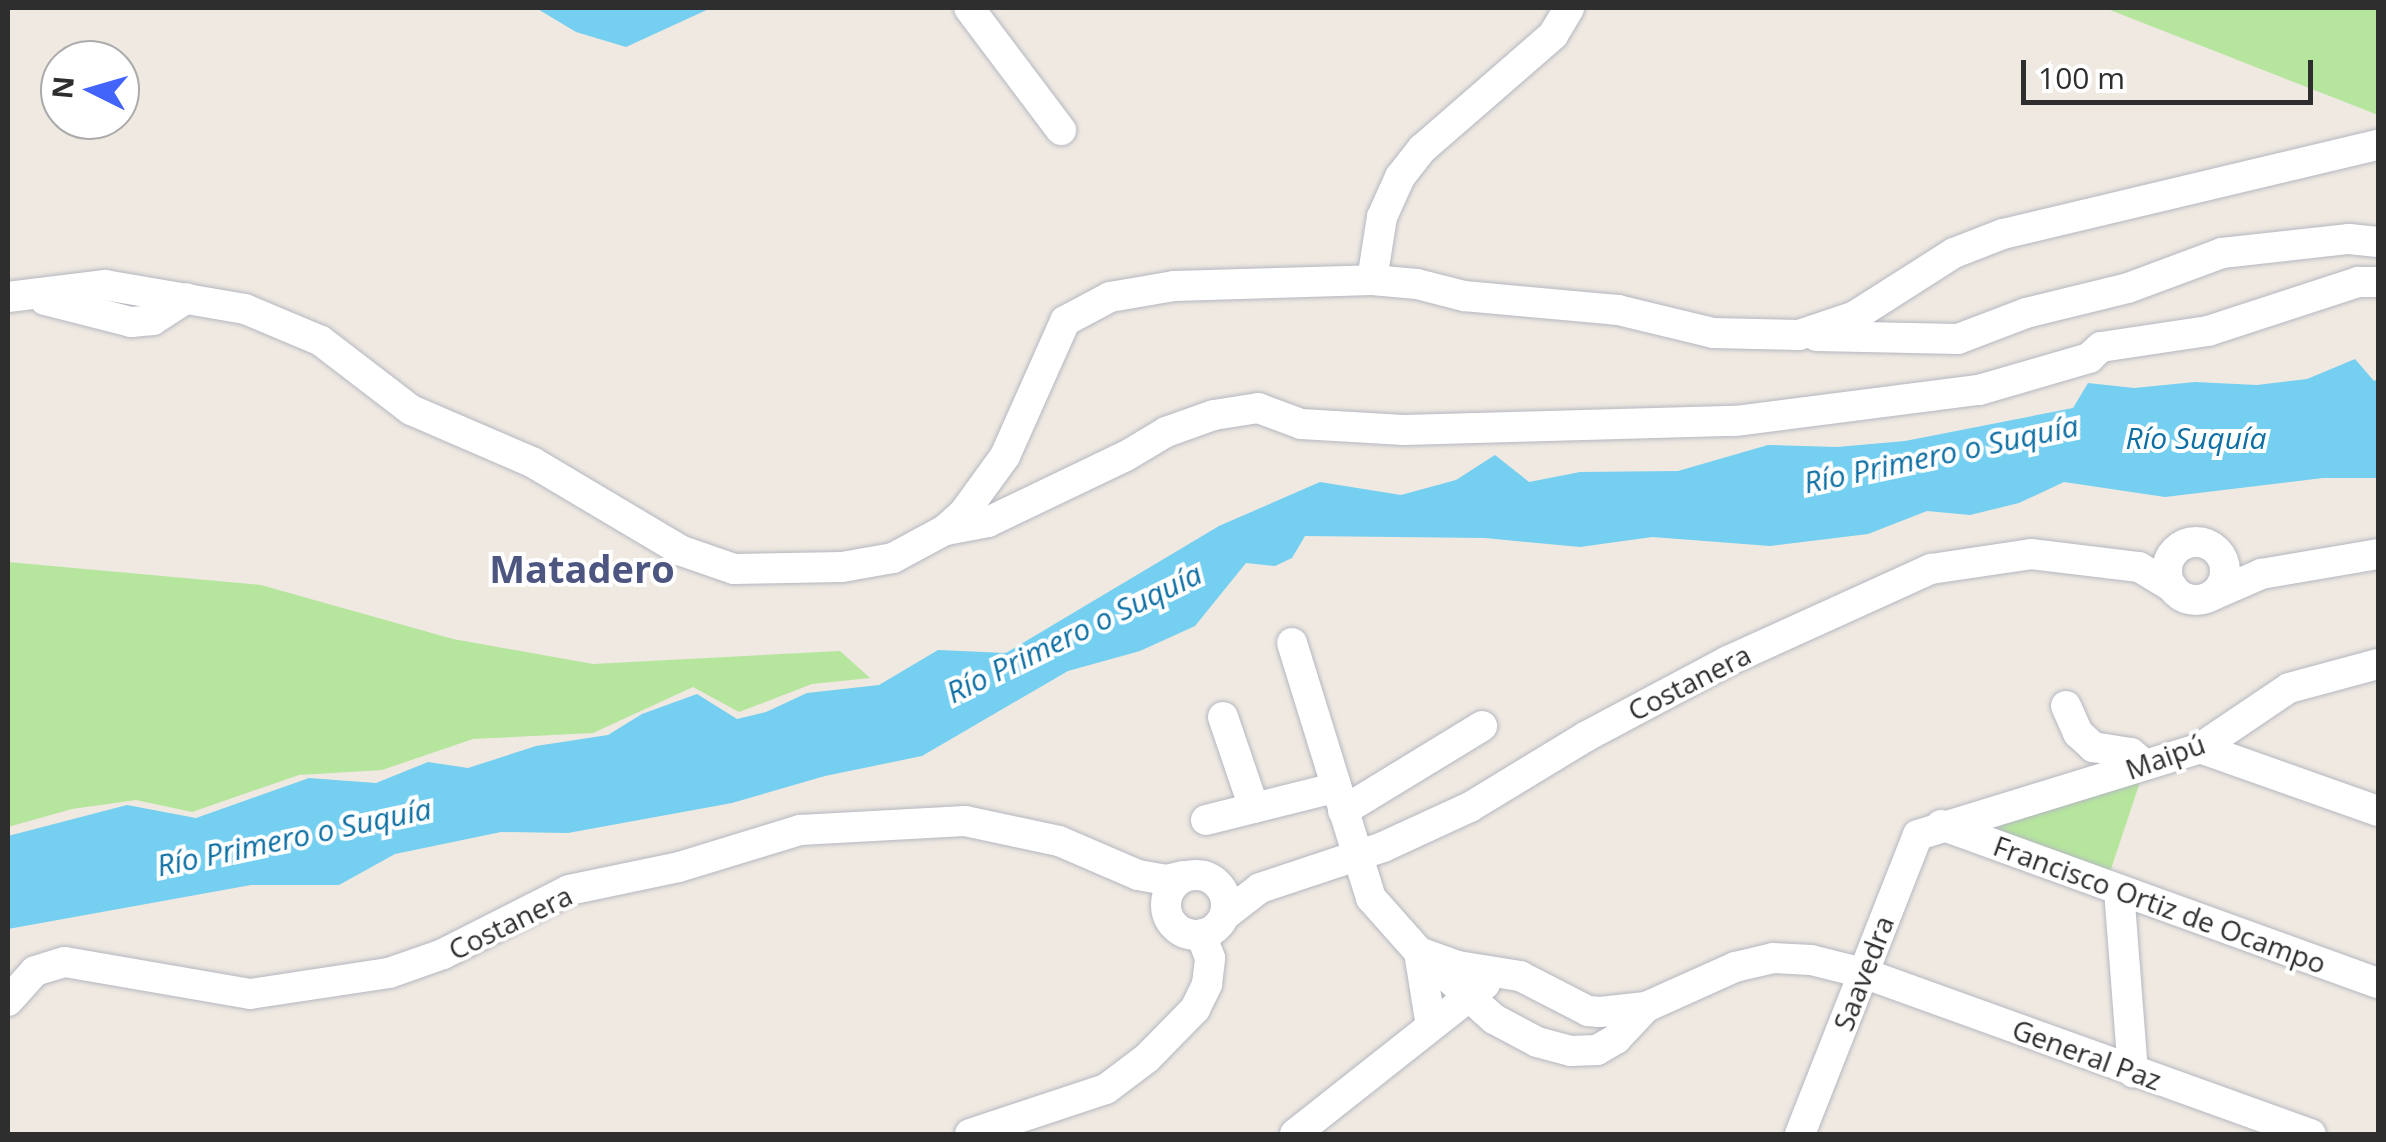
<!DOCTYPE html>
<html>
<head>
<meta charset="utf-8">
<style>
	body { margin:0 }
	#map { position:relative; width:2386px; height:1142px; overflow:hidden; background:#efe9e1; font-family:"Open Sans",sans-serif }
	div>[style] { position:absolute }
	[style*='--x'] { left:calc(var(--x)*1px); top:calc(var(--y)*1px); width:calc(var(--w)*1px); rotate:calc(var(--a)*1deg) }
	.green>* { inset:0; background:#b6e59e }
	.water>* { inset:0; background:#75cff0 }
	.roads { filter:drop-shadow(0 0 2px #b4b7c1) drop-shadow(0 0 2px #b4b7c1) }
	.minor>* { height:30px; margin:-15px; padding:0 15px; transform-origin:15px; border-radius:15px; background:#fff }
	.minor>.ring { margin:-15px; padding:0; box-sizing:content-box; background:none; border:30px solid #fff; border-radius:50% }
	span { translate:-50% -50%; white-space:nowrap; text-align:center; line-height:1.15; -webkit-text-stroke:8px #fff; paint-order:stroke }
	.street-label { font-size:28px; color:#2e2e2e }
	.water-label { font-size:30px; color:#0d6fa3; font-style:italic }
	.district-label { font-size:38px; color:#4d5680; font-weight:700 }
	.frame { position:absolute; inset:0; border:10px solid #2e2e2e; pointer-events:none }
	.north { position:absolute; left:40px; top:40px; width:100px; height:100px; box-sizing:border-box; background:#fff; border:2px solid #ababab; border-radius:50%; rotate:275deg; font-size:28px; font-weight:700; line-height:40px; text-align:center; color:#2e2e2e }
	.north::after { content:''; display:block; margin:auto; width:35px; height:45px; background:#4264fb; clip-path:polygon(50% 0,100% 100%,50% 72%,0 100%) }
	.scale { position:absolute; left:2021px; top:60px; width:292px; height:45px; box-sizing:border-box; border:5px solid #2e2e2e; border-top:0; padding-left:12px; font-size:30px; line-height:35px; white-space:nowrap; color:#2e2e2e; -webkit-text-stroke:8px #fff; paint-order:stroke }
</style>
</head>
<body>
<div id="map">
	<div class="green">
		<div style="clip-path:polygon(2105px 8px,2378px 8px,2378px 115px)"></div>
		<div style="clip-path:polygon(8px 562px,261px 585px,453px 639px,593px 664px,840px 651px,870px 678px,812px 684px,739px 712px,693px 687px,593px 733px,473px 739px,382px 770px,299px 775px,192px 812px,136px 800px,72px 809px,8px 827px)"></div>
		<div style="clip-path:polygon(2140px 782px,2110px 872px,1996px 832px,2003px 823px)"></div>
	</div>
	<div class="water">
		<div style="clip-path:polygon(536px 8px,711px 8px,626px 47px,576px 32px)"></div>
		<div style="clip-path:polygon(2355px 359px,2374px 381px,2378px 379px,2378px 478px,2323px 478px,2165px 497px,2064px 482px,2019px 503px,1970px 515px,1927px 511px,1868px 534px,1770px 546px,1652px 537px,1580px 547px,1485px 538px,1305px 536px,1292px 558px,1275px 566px,1246px 563px,1195px 626px,1140px 651px,1068px 671px,922px 756px,825px 776px,732px 803px,568px 833px,501px 832px,395px 854px,339px 885px,251px 885px,8px 929px,8px 836px,127px 805px,196px 818px,309px 778px,376px 783px,428px 762px,468px 768px,536px 746px,608px 735px,642px 714px,697px 694px,737px 719px,766px 712px,807px 693px,879px 685px,938px 650px,1006px 653px,1219px 526px,1320px 482px,1401px 495px,1456px 480px,1495px 455px,1529px 482px,1580px 472px,1678px 471px,1768px 445px,1837px 447px,1905px 441px,2073px 408px,2088px 383px,2134px 388px,2195px 382px,2257px 385px,2307px 379px)"></div>
	</div>
	<div class="roads">
		<div class="minor">
			<div style="--x:969;--y:8;--w:153;--a:53"></div>
			<div style="--x:1372;--y:280;--w:64;--a:-81"></div>
			<div style="--x:1382;--y:217;--w:44;--a:-65.8"></div>
			<div style="--x:1400;--y:177;--w:36;--a:-52"></div>
			<div style="--x:1422;--y:149;--w:174;--a:-41"></div>
			<div style="--x:1553;--y:35;--w:31;--a:-59"></div>
			<div style="--x:8;--y:297;--w:98;--a:-7.1"></div>
			<div style="--x:105;--y:285;--w:142;--a:9.7"></div>
			<div style="--x:245;--y:309;--w:82;--a:22.8"></div>
			<div style="--x:321;--y:341;--w:113;--a:37.5"></div>
			<div style="--x:411;--y:410;--w:132;--a:23.3"></div>
			<div style="--x:532;--y:462;--w:174;--a:30.7"></div>
			<div style="--x:682;--y:551;--w:55;--a:19.1"></div>
			<div style="--x:734;--y:569;--w:108;--a:-1.1"></div>
			<div style="--x:842;--y:567;--w:52;--a:-10"></div>
			<div style="--x:893;--y:558;--w:59;--a:-28.3"></div>
			<div style="--x:945;--y:530;--w:24;--a:-42"></div>
			<div style="--x:963;--y:514;--w:72;--a:-54.1"></div>
			<div style="--x:1005;--y:456;--w:148;--a:-66"></div>
			<div style="--x:1065;--y:321;--w:51;--a:-28.1"></div>
			<div style="--x:1110;--y:297;--w:65;--a:-9.8"></div>
			<div style="--x:1174;--y:286;--w:198;--a:-1.7"></div>
			<div style="--x:1372;--y:280;--w:45;--a:5.1"></div>
			<div style="--x:1417;--y:284;--w:49;--a:14.3"></div>
			<div style="--x:1464;--y:296;--w:155;--a:5.2"></div>
			<div style="--x:1618;--y:310;--w:98;--a:13.6"></div>
			<div style="--x:1713;--y:333;--w:86;--a:1.3"></div>
			<div style="--x:1799;--y:335;--w:59;--a:-18.7"></div>
			<div style="--x:1855;--y:316;--w:117;--a:-32.5"></div>
			<div style="--x:1954;--y:253;--w:53;--a:-21.2"></div>
			<div style="--x:2003;--y:234;--w:385;--a:-13.4"></div>
			<div style="--x:45;--y:300;--w:89;--a:14.3"></div>
			<div style="--x:131;--y:322;--w:22;--a:-5"></div>
			<div style="--x:153;--y:320;--w:40;--a:-32.9"></div>
			<div style="--x:1817;--y:336;--w:141;--a:1.2"></div>
			<div style="--x:1958;--y:339;--w:73;--a:-20.9"></div>
			<div style="--x:2026;--y:313;--w:105;--a:-13.8"></div>
			<div style="--x:2128;--y:288;--w:100;--a:-20.4"></div>
			<div style="--x:2222;--y:253;--w:128;--a:-6.3"></div>
			<div style="--x:2349;--y:239;--w:29;--a:6"></div>
			<div style="--x:946;--y:530;--w:43;--a:-10.8"></div>
			<div style="--x:988;--y:522;--w:153;--a:-25.6"></div>
			<div style="--x:1126;--y:456;--w:47;--a:-31"></div>
			<div style="--x:1166;--y:432;--w:51;--a:-19.5"></div>
			<div style="--x:1214;--y:415;--w:45;--a:-9"></div>
			<div style="--x:1258;--y:408;--w:46;--a:20.4"></div>
			<div style="--x:1301;--y:424;--w:103;--a:3.3"></div>
			<div style="--x:1404;--y:430;--w:332;--a:-1.6"></div>
			<div style="--x:1736;--y:421;--w:245;--a:-7.3"></div>
			<div style="--x:1979;--y:390;--w:115;--a:-16.2"></div>
			<div style="--x:2089;--y:358;--w:16;--a:-43"></div>
			<div style="--x:2101;--y:347;--w:108;--a:-8.5"></div>
			<div style="--x:2208;--y:331;--w:158;--a:-18.1"></div>
			<div style="--x:2358;--y:282;--w:20;--a:0"></div>
			<div class="ring" style="left:2167px;top:542px;width:28px;height:28px"></div>
			<div style="--x:2211;--y:596;--w:55;--a:-23.7"></div>
			<div style="--x:2261;--y:574;--w:119;--a:-9.7"></div>
			<div style="--x:1292;--y:643;--w:267;--a:72.8"></div>
			<div style="--x:1371;--y:898;--w:72;--a:48.4"></div>
			<div style="--x:1419;--y:952;--w:41;--a:19.7"></div>
			<div style="--x:1458;--y:966;--w:63;--a:9.2"></div>
			<div style="--x:1520;--y:976;--w:76;--a:27.2"></div>
			<div style="--x:1588;--y:1011;--w:12;--a:5"></div>
			<div style="--x:1600;--y:1012;--w:46;--a:-6.2"></div>
			<div style="--x:1646;--y:1007;--w:98;--a:-24.2"></div>
			<div style="--x:1735;--y:967;--w:39;--a:-13"></div>
			<div style="--x:1773;--y:958;--w:38;--a:3"></div>
			<div style="--x:1811;--y:960;--w:54;--a:14"></div>
			<div style="--x:1863;--y:973;--w:476;--a:19.8"></div>
			<div style="--x:2066;--y:706;--w:30;--a:66"></div>
			<div style="--x:2078;--y:733;--w:21;--a:43"></div>
			<div style="--x:2093;--y:747;--w:38;--a:9"></div>
			<div style="--x:2131;--y:753;--w:18;--a:41"></div>
			<div style="--x:1223;--y:717;--w:96;--a:71.2"></div>
			<div style="--x:2200;--y:748;--w:189;--a:19.5"></div>
			<div style="--x:1343;--y:811;--w:163;--a:-31.4"></div>
			<div style="--x:1206;--y:820;--w:132;--a:-14"></div>
			<div style="--x:1941;--y:825;--w:465;--a:19.9"></div>
			<div class="ring" style="left:1166px;top:875px;width:30px;height:30px"></div>
			<div style="--x:2119;--y:890;--w:183;--a:85.6"></div>
			<div style="--x:1225;--y:915;--w:44;--a:-37.6"></div>
			<div style="--x:1260;--y:888;--w:130;--a:-18.4"></div>
			<div style="--x:1383;--y:847;--w:96;--a:-24.7"></div>
			<div style="--x:1470;--y:807;--w:137;--a:-31.3"></div>
			<div style="--x:1587;--y:736;--w:160;--a:-28"></div>
			<div style="--x:1728;--y:661;--w:223;--a:-24.4"></div>
			<div style="--x:1931;--y:569;--w:101;--a:-8.5"></div>
			<div style="--x:2031;--y:554;--w:109;--a:6.9"></div>
			<div style="--x:2139;--y:567;--w:39;--a:31"></div>
			<div style="--x:1419;--y:952;--w:75;--a:80.8"></div>
			<div style="--x:1430;--y:961;--w:86;--a:42.2"></div>
			<div style="--x:1494;--y:1019;--w:49;--a:28.1"></div>
			<div style="--x:1537;--y:1042;--w:35;--a:15"></div>
			<div style="--x:1571;--y:1051;--w:26;--a:-2"></div>
			<div style="--x:1597;--y:1050;--w:22;--a:-30"></div>
			<div style="--x:1616;--y:1039;--w:44;--a:-46.8"></div>
			<div style="--x:8;--y:1001;--w:40;--a:-48"></div>
			<div style="--x:35;--y:971;--w:31;--a:-17"></div>
			<div style="--x:65;--y:962;--w:188;--a:9.8"></div>
			<div style="--x:250;--y:994;--w:141;--a:-8.6"></div>
			<div style="--x:389;--y:973;--w:57;--a:-19.4"></div>
			<div style="--x:443;--y:954;--w:141;--a:-26.9"></div>
			<div style="--x:569;--y:890;--w:112;--a:-11.8"></div>
			<div style="--x:679;--y:867;--w:127;--a:-17"></div>
			<div style="--x:800;--y:830;--w:165;--a:-3.1"></div>
			<div style="--x:965;--y:821;--w:96;--a:12"></div>
			<div style="--x:1059;--y:841;--w:86;--a:23.3"></div>
			<div style="--x:1138;--y:875;--w:28;--a:10"></div>
			<div style="--x:1166;--y:880;--w:18;--a:-13"></div>
			<div style="--x:970;--y:1134;--w:143;--a:-18.3"></div>
			<div style="--x:1106;--y:1089;--w:51;--a:-37.1"></div>
			<div style="--x:1147;--y:1058;--w:69;--a:-45.6"></div>
			<div style="--x:1195;--y:1009;--w:28;--a:-64"></div>
			<div style="--x:1207;--y:984;--w:26;--a:-83"></div>
			<div style="--x:1210;--y:958;--w:25;--a:-111"></div>
			<div style="--x:1295;--y:1134;--w:242;--a:-38.3"></div>
			<div style="--x:1800;--y:1134;--w:321;--a:-68.5"></div>
			<div style="--x:1918;--y:835;--w:295;--a:-17.1"></div>
			<div style="--x:2200;--y:748;--w:107;--a:-34"></div>
			<div style="--x:2289;--y:688;--w:92;--a:-15.1"></div>
		</div>
	</div>
	<div class="street-label">
		<span style="left:1689px;top:682px;rotate:-27deg">Costanera</span>
		<span style="left:2165px;top:756px;rotate:-20deg">Maipú</span>
		<span style="left:2160px;top:904px;rotate:20deg">Francisco Ortiz de Ocampo</span>
		<span style="left:510px;top:922px;rotate:-26deg">Costanera</span>
		<span style="left:1863px;top:973px;rotate:-69deg">Saavedra</span>
		<span style="left:2087px;top:1054px;rotate:20deg">General Paz</span>
	</div>
	<div class="water-label">
		<span style="left:2196px;top:438px">Río Suquía</span>
		<span style="left:1941px;top:454px;rotate:-12deg">Río Primero o Suquía</span>
		<span style="left:1074px;top:633px;rotate:-26deg">Río Primero o Suquía</span>
		<span style="left:294px;top:837px;rotate:-12deg">Río Primero o Suquía</span>
	</div>
	<div class="district-label">
		<span style="left:582px;top:569px">Matadero</span>
	</div>
	<div class="frame"></div>
	<div class="north">N</div>
	<div class="scale">100 m</div>
</div>
</body>
</html>
